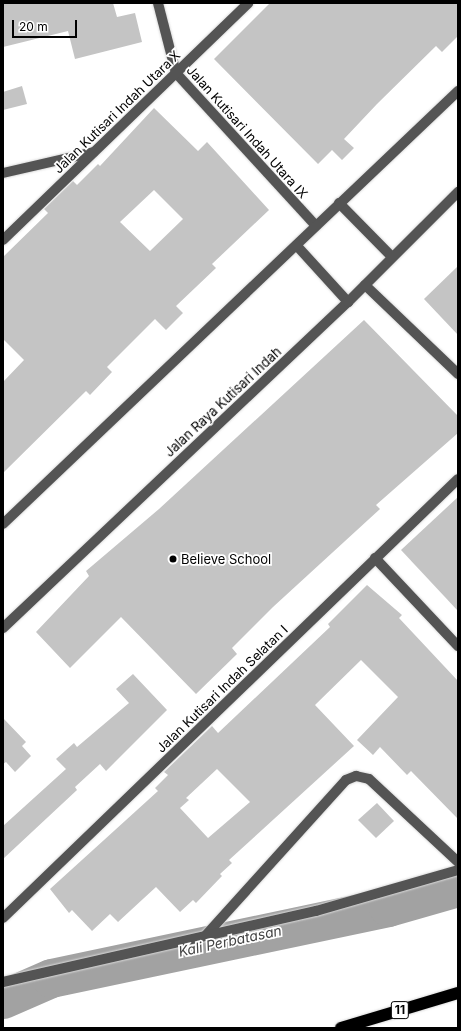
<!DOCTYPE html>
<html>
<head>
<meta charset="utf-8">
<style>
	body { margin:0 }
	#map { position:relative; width:461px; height:1031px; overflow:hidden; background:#fff; font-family:Inter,sans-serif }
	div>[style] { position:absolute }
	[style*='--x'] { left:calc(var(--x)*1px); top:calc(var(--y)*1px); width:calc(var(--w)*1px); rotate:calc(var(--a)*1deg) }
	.river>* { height:39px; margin:-19.5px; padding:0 19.5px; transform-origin:19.5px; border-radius:19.5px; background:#a2a2a2 }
	.building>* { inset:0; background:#c4c4c4 }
	.roads { filter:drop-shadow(0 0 1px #dbdbdb) drop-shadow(0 0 1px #dbdbdb) }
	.minor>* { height:10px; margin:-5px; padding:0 5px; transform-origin:5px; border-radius:5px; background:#545454 }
	.highway>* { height:12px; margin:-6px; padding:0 6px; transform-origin:6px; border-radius:6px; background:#000 }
	.dots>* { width:11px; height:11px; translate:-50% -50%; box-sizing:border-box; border:2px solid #fff; border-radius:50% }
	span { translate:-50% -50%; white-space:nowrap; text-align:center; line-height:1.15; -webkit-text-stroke:3.5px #fff; paint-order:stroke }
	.shield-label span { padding:1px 3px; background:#fff; border:1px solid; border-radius:3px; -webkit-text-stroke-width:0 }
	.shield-label { font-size:12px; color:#000; font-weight:700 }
	.street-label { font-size:13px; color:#000 }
	.poi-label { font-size:13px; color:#000 }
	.left { translate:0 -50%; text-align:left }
	.water-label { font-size:14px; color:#434343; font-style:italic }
	.frame { position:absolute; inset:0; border:4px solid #000; pointer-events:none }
	.scale { position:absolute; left:12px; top:20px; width:65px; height:18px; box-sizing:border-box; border:2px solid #000; border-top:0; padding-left:5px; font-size:12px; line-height:14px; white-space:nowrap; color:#000; -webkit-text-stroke:3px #fff; paint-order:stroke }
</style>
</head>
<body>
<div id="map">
	<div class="river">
		<div style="--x:3;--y:999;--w:52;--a:-23.6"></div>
		<div style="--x:51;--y:978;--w:344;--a:-11.9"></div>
		<div style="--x:388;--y:907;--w:73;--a:-15.9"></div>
	</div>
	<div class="building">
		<div style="clip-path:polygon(3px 3px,113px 3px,117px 17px,135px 13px,142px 42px,75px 59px,68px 31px,3px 47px)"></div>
		<div style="clip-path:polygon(270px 3px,458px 3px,458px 36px,442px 52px,436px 46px,377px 104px,344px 139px,354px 148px,342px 160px,332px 150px,318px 164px,214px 59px)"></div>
		<div style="clip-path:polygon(22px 86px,27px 104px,3px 110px,3px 92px)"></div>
		<div style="clip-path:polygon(evenodd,154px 108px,198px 151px,207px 142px,269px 210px,212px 264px,216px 268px,176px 306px,183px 313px,166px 330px,155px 319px,107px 367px,112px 372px,90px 395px,86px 391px,3px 473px,3px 382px,24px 360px,3px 339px,3px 257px,48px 213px,44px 209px,73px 181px,77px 185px,98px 164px,100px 166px,154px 108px,154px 190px,183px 219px,150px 251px,120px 222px,154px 190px)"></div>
		<div style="clip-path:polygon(458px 266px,458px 335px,424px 299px)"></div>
		<div style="clip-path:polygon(364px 320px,458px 416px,458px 433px,376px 505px,380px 509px,273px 607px,232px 648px,237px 654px,196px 694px,121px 617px,70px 668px,36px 632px,89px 576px,86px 571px,159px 509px)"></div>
		<div style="clip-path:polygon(458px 497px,458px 611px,401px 550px)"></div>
		<div style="clip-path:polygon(evenodd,367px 585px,402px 615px,399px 618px,458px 681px,458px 819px,411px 771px,407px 775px,380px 747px,373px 755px,357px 740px,398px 697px,361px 660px,315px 705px,354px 746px,229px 860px,232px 863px,220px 874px,222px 876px,196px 903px,193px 900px,180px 912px,156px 887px,118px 922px,110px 914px,92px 931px,72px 910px,69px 913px,50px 889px,158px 791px,155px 788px,168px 775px,164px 772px,212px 726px,218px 733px,330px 627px,328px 624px,367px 585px,217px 769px,250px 802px,208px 838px,180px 808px,189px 800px,186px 798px,217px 769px)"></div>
		<div style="clip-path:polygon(133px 674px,167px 710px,106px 771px,100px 764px,75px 787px,77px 790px,3px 859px,3px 826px,66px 769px,56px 759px,74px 743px,77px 747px,129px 703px,116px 689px)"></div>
		<div style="clip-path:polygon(3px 718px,26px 742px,22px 746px,31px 756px,15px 772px,6px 762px,3px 764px)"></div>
		<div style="clip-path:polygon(377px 803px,394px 821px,376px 838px,358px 820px)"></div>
	</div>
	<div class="roads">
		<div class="minor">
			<div style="--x:158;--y:3;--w:72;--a:75.6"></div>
			<div style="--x:176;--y:73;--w:207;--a:47.5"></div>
			<div style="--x:3;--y:173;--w:93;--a:-13"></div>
			<div style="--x:339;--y:203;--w:74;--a:45.5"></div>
			<div style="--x:3;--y:240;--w:341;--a:-44"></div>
			<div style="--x:297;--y:246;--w:76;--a:47.7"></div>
			<div style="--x:365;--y:285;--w:129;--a:43.7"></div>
			<div style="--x:3;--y:524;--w:628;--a:-43.58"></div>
			<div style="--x:375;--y:558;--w:121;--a:46.7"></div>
			<div style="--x:3;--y:628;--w:475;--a:-43.4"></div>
			<div style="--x:348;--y:302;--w:156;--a:-45"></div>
			<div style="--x:3;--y:918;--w:632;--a:-43.97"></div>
			<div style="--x:206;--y:935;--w:209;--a:-47.9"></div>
			<div style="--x:346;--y:780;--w:11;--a:-22"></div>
			<div style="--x:356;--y:776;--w:13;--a:13"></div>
			<div style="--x:369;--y:779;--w:122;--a:43"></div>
			<div style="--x:3;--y:982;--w:321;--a:-12.8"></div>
			<div style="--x:316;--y:911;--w:148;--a:-16.1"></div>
		</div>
		<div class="highway">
			<div style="--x:341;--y:1028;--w:122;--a:-16.7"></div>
		</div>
	</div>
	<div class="dots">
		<div style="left:173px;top:559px;background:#000"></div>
	</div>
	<div class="shield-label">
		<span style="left:400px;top:1010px">11</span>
	</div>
	<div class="street-label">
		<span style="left:117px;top:112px;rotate:-44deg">Jalan Kutisari Indah Utara X</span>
		<span style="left:247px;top:132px;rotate:48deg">Jalan Kutisari Indah Utara IX</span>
		<span style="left:223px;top:402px;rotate:-43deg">Jalan Raya Kutisari Indah</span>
		<span style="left:222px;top:689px;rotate:-44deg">Jalan Kutisari Indah Selatan I</span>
	</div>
	<div class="poi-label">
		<span class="left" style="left:181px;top:559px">Believe School</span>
	</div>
	<div class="water-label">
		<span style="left:230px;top:941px;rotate:-12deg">Kali Perbatasan</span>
	</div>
	<div class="frame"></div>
	<div class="scale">20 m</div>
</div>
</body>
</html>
